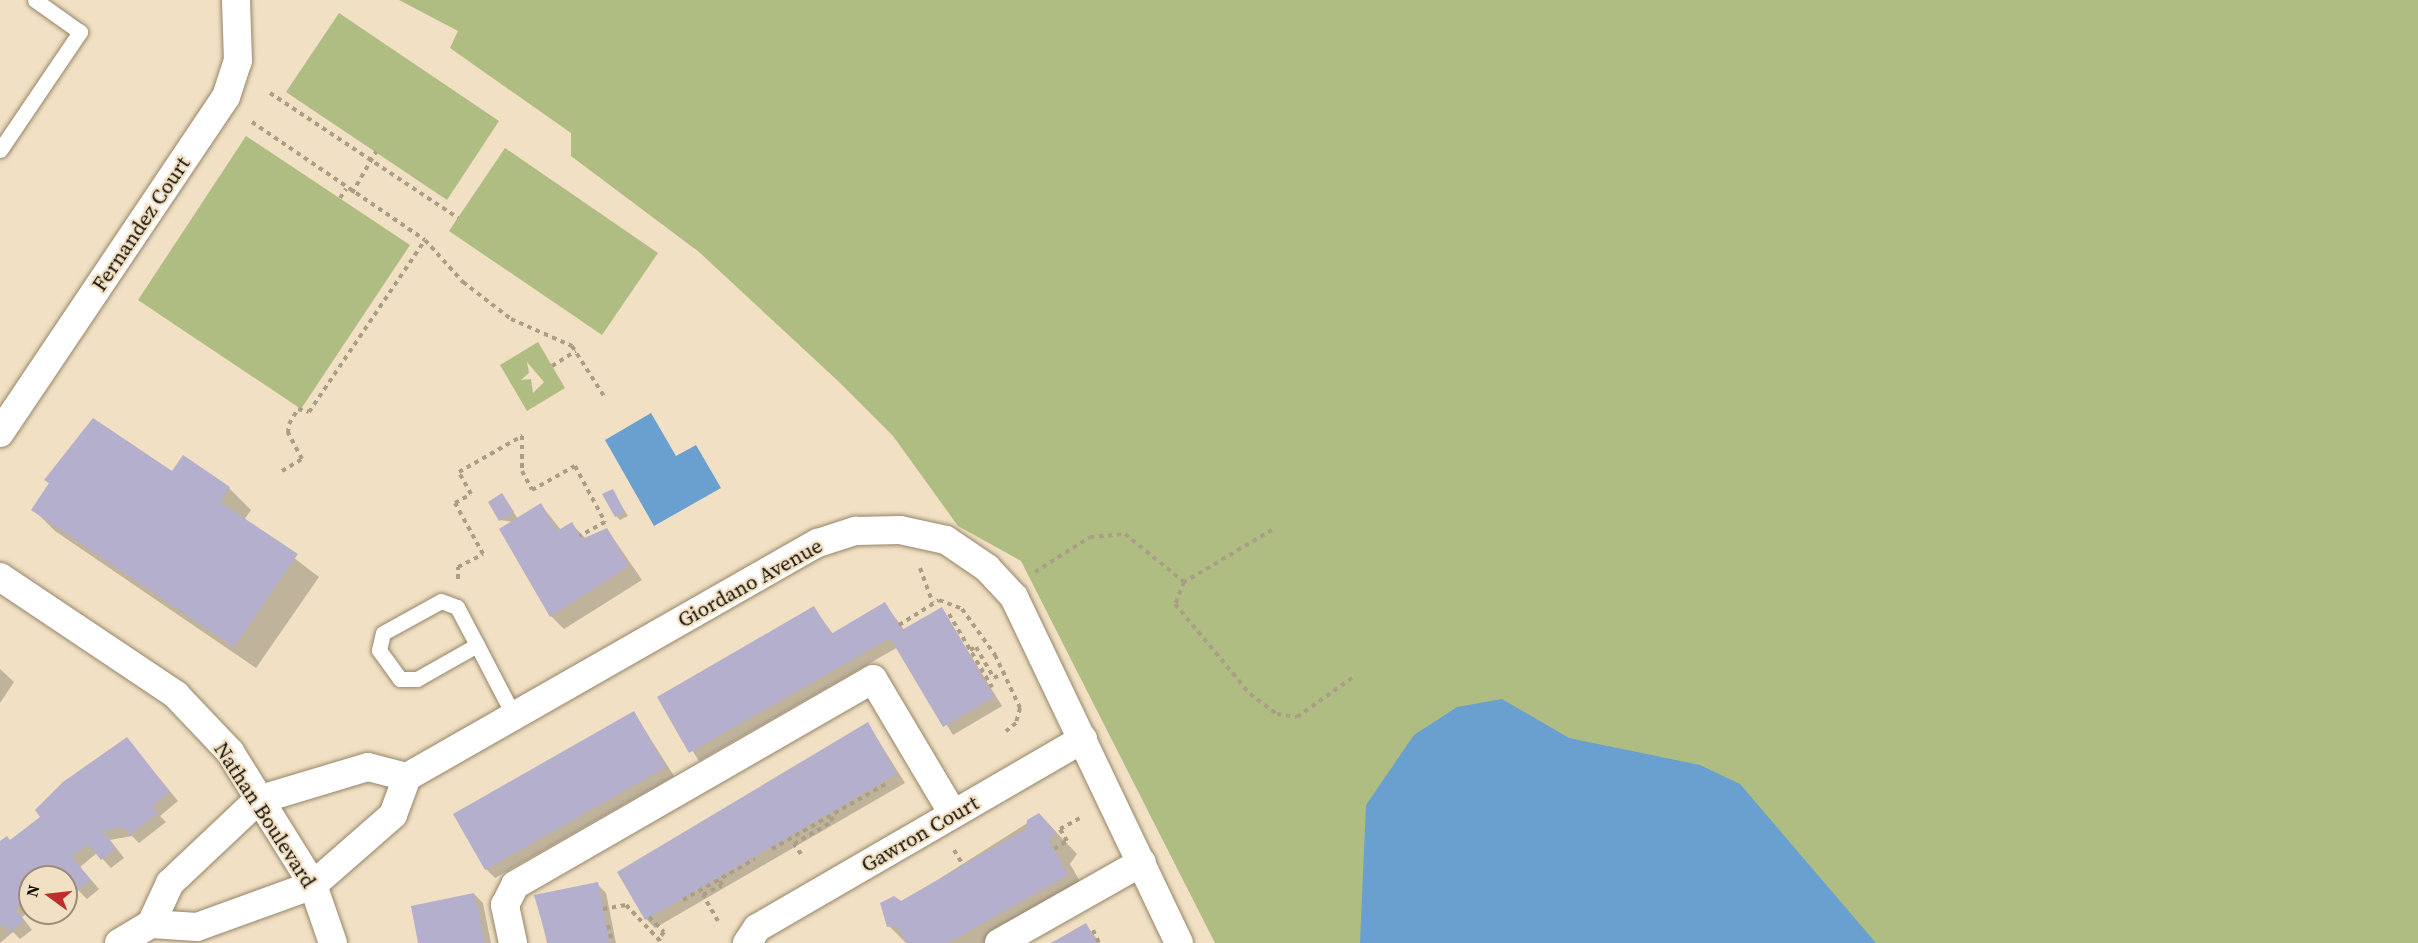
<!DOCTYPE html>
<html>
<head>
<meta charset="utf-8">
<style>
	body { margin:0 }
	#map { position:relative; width:2418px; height:943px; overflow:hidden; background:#f1e0c3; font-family:"Source Serif 4",serif }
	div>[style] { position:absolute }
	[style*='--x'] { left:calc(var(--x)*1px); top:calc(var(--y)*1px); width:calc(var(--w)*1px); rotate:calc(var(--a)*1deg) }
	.green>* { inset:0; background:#afbd83 }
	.water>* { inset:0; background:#69a0cf }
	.shadow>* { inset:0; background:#0003 }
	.building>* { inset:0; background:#b3afcd }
	.path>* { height:4px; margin-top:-2px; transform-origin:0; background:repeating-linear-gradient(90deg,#ab9e87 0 4.5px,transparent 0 9px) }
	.roads { filter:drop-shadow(0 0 2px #94856a) drop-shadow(0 0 2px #94856a) }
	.service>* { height:15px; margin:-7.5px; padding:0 7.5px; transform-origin:7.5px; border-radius:7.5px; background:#fff }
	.minor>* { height:28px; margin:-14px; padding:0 14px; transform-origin:14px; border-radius:14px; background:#fff }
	span { translate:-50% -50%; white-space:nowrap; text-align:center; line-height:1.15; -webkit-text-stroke:4.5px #f1e0c3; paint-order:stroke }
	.street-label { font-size:21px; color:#171107 }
	.north { position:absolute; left:18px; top:865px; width:60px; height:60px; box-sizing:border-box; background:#f1e0c3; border:2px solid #9a8d78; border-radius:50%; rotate:285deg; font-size:16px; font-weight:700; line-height:24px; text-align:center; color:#171107 }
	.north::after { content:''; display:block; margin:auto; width:21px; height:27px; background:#bd2f2d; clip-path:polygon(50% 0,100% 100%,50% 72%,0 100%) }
</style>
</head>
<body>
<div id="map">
	<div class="green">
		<div style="clip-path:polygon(399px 0,2418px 0,2418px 943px,1215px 943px,1021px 561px,958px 526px,893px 436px,838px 381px,699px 252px,571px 156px,571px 133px,450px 48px,458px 31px)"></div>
		<div style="clip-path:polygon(339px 13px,499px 121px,447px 200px,286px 92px)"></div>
		<div style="clip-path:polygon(246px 136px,410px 245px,301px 409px,138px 300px)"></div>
		<div style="clip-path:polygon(505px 148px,658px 253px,602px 335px,449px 231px)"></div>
		<div style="clip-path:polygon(evenodd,538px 342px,565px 388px,527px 411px,500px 365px,538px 342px,527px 362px,544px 382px,533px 393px,531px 379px,521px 380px,529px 373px,527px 362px)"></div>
	</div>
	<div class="water">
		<div style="clip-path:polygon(651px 413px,676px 456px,696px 445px,721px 488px,654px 526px,605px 440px)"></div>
		<div style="clip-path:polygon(1502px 699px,1569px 738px,1700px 765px,1740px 784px,1876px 943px,1360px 943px,1366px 805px,1414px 735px,1457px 707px)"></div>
	</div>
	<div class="shadow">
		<div style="clip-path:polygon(172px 473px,229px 488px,251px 510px,244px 520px,319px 577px,256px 668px,55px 531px,33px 509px)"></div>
		<div style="clip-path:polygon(612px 491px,628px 516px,620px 520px,616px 516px)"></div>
		<div style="clip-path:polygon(502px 495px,518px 519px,541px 505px,561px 530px,572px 524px,586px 539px,607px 529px,642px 580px,564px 629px,551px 616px,514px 522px,500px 520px)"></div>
		<div style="clip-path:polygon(885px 604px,905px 631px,942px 609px,1002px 706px,953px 735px,898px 647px,699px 761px,659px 698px,814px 608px,833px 634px)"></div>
		<div style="clip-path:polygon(0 669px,14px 682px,0 703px)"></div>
		<div style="clip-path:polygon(634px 713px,674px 776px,495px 878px,486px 869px)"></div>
		<div style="clip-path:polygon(868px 724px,905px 783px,655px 928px,646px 919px)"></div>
		<div style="clip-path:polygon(127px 739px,178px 801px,160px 816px,166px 822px,139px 843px,132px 836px,110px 840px,124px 858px,111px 868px,97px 853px,80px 867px,99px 889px,87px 899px,77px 889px,66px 892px,66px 877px,30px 877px,30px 911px,22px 917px,32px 930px,20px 939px,13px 932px,0 943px,0 843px,11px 842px,42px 817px)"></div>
		<div style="clip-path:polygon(1040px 815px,1077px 854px,1070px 864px,1089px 897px,1008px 943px,906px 943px,889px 926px,901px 903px)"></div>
		<div style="clip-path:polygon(597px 884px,606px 893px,616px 943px,547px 943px,536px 896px)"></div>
		<div style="clip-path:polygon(474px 894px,483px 903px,491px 943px,420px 943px)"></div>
		<div style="clip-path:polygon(45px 913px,60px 913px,51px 919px)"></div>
		<div style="clip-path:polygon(1086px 925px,1100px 943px,1054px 943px)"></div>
	</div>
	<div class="building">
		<div style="clip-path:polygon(93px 418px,172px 471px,183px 455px,230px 487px,220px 502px,298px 554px,234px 647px,31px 510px,49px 483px,44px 480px)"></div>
		<div style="clip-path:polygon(613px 489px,625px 512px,615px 517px,602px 494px)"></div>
		<div style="clip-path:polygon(502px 493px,514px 512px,499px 521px,488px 502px)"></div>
		<div style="clip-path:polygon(541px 503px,557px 531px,572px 522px,582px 539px,607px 528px,629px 566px,550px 617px,499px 529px)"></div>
		<div style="clip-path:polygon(885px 602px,902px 630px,942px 607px,994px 697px,943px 727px,890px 638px,689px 753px,657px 697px,814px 606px,831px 634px)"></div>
		<div style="clip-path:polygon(634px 711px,666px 767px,485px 870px,453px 814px)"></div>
		<div style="clip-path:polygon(868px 722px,897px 774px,645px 920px,617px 872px)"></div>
		<div style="clip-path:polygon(127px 737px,170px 792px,152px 806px,158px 813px,129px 835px,123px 827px,102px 831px,116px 848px,101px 860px,88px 844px,72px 857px,91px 880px,77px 891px,66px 877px,30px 877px,30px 903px,14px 908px,24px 921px,10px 932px,4px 924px,0 927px,0 841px,7px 836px,10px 840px,40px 817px,35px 810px,63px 782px)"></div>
		<div style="clip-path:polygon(1039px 813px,1056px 832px,1049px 841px,1068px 875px,948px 943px,907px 943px,897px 926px,887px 927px,880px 903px,894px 896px,901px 901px,1026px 829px,1027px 820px)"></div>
		<div style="clip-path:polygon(598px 882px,610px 943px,548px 943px,534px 895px)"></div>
		<div style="clip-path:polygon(474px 893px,485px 943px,418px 943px,411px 906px)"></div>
		<div style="clip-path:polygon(1086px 923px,1097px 943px,1051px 943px)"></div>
	</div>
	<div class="path">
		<div style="--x:270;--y:93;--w:226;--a:33.6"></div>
		<div style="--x:252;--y:122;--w:209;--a:34.3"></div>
		<div style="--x:425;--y:240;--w:57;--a:47.9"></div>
		<div style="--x:463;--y:282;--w:61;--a:37.6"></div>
		<div style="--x:511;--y:319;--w:67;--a:23.9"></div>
		<div style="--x:572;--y:346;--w:59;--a:57.4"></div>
		<div style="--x:352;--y:193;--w:48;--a:-59.7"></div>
		<div style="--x:340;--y:198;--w:11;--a:-56"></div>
		<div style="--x:552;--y:366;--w:28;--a:-32"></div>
		<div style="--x:282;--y:471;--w:23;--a:-31"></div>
		<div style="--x:302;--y:459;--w:30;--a:-118"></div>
		<div style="--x:288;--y:433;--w:9;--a:-84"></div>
		<div style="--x:289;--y:424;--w:17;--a:-59"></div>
		<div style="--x:298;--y:409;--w:11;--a:15"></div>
		<div style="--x:309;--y:412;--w:207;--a:-56"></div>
		<div style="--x:1272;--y:530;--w:102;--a:149.4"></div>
		<div style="--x:1184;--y:582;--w:24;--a:112"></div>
		<div style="--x:1175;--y:604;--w:117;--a:50.2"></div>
		<div style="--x:1250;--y:694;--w:34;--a:37"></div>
		<div style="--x:1277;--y:714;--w:20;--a:9"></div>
		<div style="--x:1297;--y:717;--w:72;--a:-35.4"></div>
		<div style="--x:920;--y:568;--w:37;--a:70"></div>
		<div style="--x:1035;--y:572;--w:65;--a:-32.5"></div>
		<div style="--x:1090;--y:537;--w:35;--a:-5"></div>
		<div style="--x:1125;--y:534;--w:76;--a:39.1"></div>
		<div style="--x:458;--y:579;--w:12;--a:-90"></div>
		<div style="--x:458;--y:567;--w:28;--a:-27"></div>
		<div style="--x:483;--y:554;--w:58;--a:-118.8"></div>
		<div style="--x:455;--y:503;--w:18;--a:-29"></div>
		<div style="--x:471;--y:494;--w:25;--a:-119"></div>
		<div style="--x:459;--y:472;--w:73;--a:-29.7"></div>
		<div style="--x:522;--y:436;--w:35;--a:90"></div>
		<div style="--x:522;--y:471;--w:21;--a:62"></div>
		<div style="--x:532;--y:490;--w:49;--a:-29.2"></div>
		<div style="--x:575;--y:466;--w:64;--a:61.8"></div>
		<div style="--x:605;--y:522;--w:29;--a:151"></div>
		<div style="--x:949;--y:614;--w:85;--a:59.5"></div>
		<div style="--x:899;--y:625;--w:47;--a:-32"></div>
		<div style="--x:939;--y:600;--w:25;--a:21"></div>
		<div style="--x:962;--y:609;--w:57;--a:54.3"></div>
		<div style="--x:995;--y:655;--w:59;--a:64.7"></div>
		<div style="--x:1020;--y:708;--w:16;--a:105"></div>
		<div style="--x:1016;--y:723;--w:13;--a:141"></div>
		<div style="--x:970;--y:650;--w:7;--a:-27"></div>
		<div style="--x:976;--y:647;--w:36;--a:60"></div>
		<div style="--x:994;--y:678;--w:13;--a:-29"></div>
		<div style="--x:772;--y:849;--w:135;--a:-29.8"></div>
		<div style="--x:1054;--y:849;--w:15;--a:-32"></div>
		<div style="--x:1067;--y:841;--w:14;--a:-120"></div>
		<div style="--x:1060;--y:829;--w:25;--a:-29"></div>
		<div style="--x:954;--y:850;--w:17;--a:59"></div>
		<div style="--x:801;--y:854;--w:12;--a:-125"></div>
		<div style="--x:794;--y:844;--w:45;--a:-30.5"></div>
		<div style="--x:833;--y:821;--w:7;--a:-117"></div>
		<div style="--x:683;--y:900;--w:83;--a:-29.7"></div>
		<div style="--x:603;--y:909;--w:23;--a:-10"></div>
		<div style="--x:626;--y:905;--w:52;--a:46.5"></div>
		<div style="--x:649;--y:917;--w:21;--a:45"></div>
		<div style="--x:664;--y:932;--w:10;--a:127"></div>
		<div style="--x:718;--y:921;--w:30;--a:-120"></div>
		<div style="--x:703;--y:895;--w:21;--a:-28"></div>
		<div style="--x:722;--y:885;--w:7;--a:-117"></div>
		<div style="--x:608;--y:925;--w:18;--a:77"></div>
		<div style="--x:1093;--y:930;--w:14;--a:65"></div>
	</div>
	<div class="roads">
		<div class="service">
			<div style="--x:0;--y:150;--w:143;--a:-55.9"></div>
			<div style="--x:80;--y:32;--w:55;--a:-144.6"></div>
			<div style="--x:441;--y:601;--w:17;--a:21"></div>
			<div style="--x:457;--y:607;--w:43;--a:62.2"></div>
			<div style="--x:477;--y:645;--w:69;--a:150.5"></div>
			<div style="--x:417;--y:679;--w:17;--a:180"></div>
			<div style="--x:400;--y:679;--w:36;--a:-126"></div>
			<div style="--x:379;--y:650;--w:17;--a:-77"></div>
			<div style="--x:383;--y:633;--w:66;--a:-28.9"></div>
			<div style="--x:477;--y:645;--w:80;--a:62.5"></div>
		</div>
		<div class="minor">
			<div style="--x:0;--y:433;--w:405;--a:-56.1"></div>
			<div style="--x:226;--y:97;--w:38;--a:-72"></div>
			<div style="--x:238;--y:61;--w:61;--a:-91.9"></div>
			<div style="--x:0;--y:577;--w:212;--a:33.8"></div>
			<div style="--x:176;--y:695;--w:79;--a:46.5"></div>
			<div style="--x:230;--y:752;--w:157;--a:58"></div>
			<div style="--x:313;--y:885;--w:61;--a:71"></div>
			<div style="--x:368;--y:767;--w:40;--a:14.4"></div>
			<div style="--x:407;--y:777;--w:40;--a:110.2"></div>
			<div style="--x:393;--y:815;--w:106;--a:138.8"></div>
			<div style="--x:313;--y:885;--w:123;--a:160.1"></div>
			<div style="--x:197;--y:927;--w:46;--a:-176.3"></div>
			<div style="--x:151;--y:924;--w:45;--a:-65.1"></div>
			<div style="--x:170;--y:883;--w:121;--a:-43.3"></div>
			<div style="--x:258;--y:800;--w:115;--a:-16.7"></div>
			<div style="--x:407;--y:777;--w:473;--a:-29.7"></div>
			<div style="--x:818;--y:543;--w:40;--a:-18"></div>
			<div style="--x:856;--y:531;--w:44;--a:-1.3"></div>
			<div style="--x:900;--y:530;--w:47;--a:12.3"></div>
			<div style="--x:946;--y:540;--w:50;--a:34.3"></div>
			<div style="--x:987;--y:568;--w:40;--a:47"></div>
			<div style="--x:1014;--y:597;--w:383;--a:64.5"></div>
			<div style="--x:119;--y:943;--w:37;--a:-31"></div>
			<div style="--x:513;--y:943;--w:39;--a:-102"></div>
			<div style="--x:505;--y:905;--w:22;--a:-63"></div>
			<div style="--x:515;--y:885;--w:413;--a:-29.9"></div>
			<div style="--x:873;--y:679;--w:157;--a:59.3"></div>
			<div style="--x:747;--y:943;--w:18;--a:-56"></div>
			<div style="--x:757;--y:928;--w:377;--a:-30.1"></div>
			<div style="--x:999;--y:943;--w:164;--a:-29.5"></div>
		</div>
	</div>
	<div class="street-label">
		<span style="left:141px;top:224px;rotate:-56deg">Fernandez Court</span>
		<span style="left:750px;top:583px;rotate:-29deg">Giordano Avenue</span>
		<span style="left:265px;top:815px;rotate:57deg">Nathan Boulevard</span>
		<span style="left:920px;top:834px;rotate:-30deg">Gawron Court</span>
	</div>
	<div class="north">N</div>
</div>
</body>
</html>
